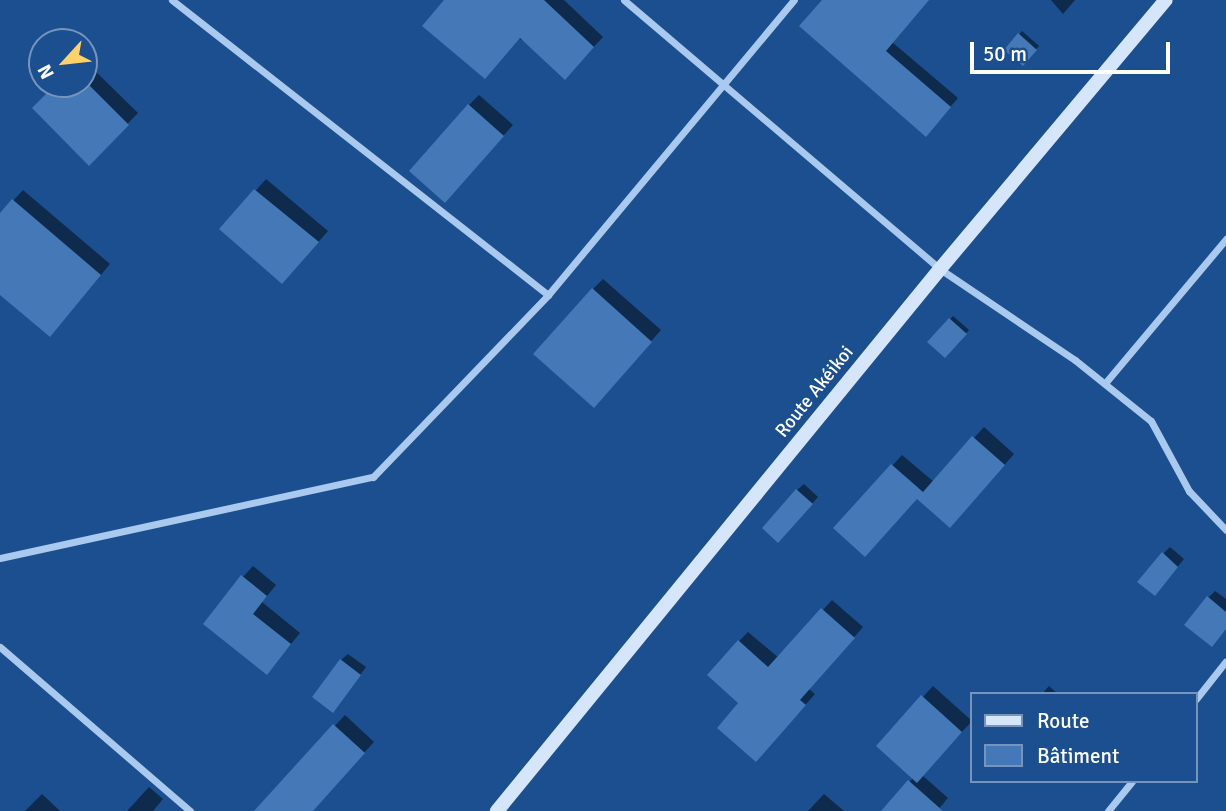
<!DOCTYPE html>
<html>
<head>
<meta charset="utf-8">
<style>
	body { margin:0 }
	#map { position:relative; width:1226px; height:811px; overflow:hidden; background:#1b4f8f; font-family:Signika,sans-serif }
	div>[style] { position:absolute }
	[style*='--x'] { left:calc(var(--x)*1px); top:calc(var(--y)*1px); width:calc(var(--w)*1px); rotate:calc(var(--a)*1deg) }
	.shadow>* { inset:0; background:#0007 }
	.building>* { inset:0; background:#4478b7 }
	.street>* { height:7px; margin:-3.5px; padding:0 3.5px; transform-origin:3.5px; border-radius:3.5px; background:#a9c9ee }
	.secondary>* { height:14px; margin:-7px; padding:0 7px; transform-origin:7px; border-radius:7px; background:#d6e6fa }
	span { translate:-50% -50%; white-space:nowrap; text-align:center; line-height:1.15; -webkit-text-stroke:5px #1b4f8f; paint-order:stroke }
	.street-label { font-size:19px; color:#fff }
	.legend { position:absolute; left:970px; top:692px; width:228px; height:91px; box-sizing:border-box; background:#1b4f8f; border:2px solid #7695bc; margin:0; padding:9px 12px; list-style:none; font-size:21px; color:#fff }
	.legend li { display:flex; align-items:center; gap:14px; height:35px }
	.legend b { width:35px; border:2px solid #7695bc }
	.north { position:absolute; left:28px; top:28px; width:70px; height:70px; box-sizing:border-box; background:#1b4f8f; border:2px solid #7695bc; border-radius:50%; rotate:243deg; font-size:19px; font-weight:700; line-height:28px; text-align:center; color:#fff }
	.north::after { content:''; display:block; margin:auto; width:24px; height:32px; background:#ffd166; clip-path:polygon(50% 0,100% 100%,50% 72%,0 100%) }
	.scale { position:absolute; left:970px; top:42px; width:200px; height:32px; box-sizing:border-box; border:4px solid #fff; border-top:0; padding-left:9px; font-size:21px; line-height:24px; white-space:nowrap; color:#fff; -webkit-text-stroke:5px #1b4f8f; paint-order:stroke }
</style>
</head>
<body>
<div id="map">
	<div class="shadow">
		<div style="clip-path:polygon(447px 0,564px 0,603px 37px,574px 68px)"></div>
		<div style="clip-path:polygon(824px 0,928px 0,892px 42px,958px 98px,933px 127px)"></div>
		<div style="clip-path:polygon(1051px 0,1075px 0,1063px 14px)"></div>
		<div style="clip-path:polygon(1022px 31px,1039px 46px,1023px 64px,1006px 50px)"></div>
		<div style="clip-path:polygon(84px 60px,138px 113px,89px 163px,58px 84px,84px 84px)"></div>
		<div style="clip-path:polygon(479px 95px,513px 125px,455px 190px,469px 105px)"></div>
		<div style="clip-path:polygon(266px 179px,328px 231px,293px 271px,222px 229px)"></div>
		<div style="clip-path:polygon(23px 190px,110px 264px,60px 324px,0 294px,0 215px)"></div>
		<div style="clip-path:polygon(603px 279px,661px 330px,604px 395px,593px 289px)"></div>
		<div style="clip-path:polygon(953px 316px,969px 330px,945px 355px,930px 342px)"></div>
		<div style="clip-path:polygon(984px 427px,1014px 454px,960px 515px,918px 497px,836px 528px,902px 455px,934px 482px)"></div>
		<div style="clip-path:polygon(804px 484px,818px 497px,785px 534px,797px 490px)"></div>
		<div style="clip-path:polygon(1170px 547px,1184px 559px,1161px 587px,1163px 554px)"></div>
		<div style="clip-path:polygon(253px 566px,276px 585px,262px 602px,300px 633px,267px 673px,243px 577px)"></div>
		<div style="clip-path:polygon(1215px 591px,1226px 599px,1226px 629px,1208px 598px)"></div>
		<div style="clip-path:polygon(832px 600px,863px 627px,809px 689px,815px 694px,765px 750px,741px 703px,739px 641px,748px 632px,779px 658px)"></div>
		<div style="clip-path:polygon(348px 654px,366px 667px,333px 711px,341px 660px)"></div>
		<div style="clip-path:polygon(933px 686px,972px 721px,922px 775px,948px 798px,937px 811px,884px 811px,913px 778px,878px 746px)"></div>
		<div style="clip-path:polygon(1049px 686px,1058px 694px,1042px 694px)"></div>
		<div style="clip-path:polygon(345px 715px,374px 742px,311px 811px,256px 811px)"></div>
		<div style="clip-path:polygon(149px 787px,163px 799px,153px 811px,127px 811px)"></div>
		<div style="clip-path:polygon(42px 794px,60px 811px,25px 811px)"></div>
		<div style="clip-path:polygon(824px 794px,844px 811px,808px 811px)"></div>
	</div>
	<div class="building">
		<div style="clip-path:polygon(444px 0,544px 0,594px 47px,565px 80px,520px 38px,485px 79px,422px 26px)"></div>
		<div style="clip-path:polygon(822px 0,929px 0,886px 51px,951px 107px,926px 137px,799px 26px)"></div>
		<div style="clip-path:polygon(1018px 33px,1037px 50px,1023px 66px,1004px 50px)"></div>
		<div style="clip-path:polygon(56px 84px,88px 84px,129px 125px,89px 166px,32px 108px)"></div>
		<div style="clip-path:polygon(468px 104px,504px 136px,445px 203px,409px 171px)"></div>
		<div style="clip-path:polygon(254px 189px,319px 242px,282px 284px,219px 229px)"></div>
		<div style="clip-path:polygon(12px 199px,101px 275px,50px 337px,0 295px,0 213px)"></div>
		<div style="clip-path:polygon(592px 288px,652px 342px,594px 408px,533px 354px)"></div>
		<div style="clip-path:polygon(949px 318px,967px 334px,945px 358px,927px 342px)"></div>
		<div style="clip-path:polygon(972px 436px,1005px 465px,950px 528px,917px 499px,865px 557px,833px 528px,891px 464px,923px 492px)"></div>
		<div style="clip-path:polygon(796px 489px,813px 504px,778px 543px,762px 528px)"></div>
		<div style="clip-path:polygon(1162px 552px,1178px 567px,1155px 596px,1137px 582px)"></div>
		<div style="clip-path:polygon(241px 575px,267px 596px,253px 614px,291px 644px,267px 675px,203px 624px)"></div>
		<div style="clip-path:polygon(1207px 596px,1226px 612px,1226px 629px,1212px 647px,1184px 625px)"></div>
		<div style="clip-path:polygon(821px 608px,855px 638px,800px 700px,806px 705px,756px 762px,717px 728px,738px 703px,707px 675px,738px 640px,768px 667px)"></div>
		<div style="clip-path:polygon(340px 659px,361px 675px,333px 713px,312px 697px)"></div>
		<div style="clip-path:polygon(921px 695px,962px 732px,917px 783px,876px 746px)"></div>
		<div style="clip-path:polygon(333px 724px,365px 753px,313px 811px,254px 811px)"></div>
		<div style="clip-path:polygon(908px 780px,943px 811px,881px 811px)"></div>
	</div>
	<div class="street">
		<div style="--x:172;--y:0;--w:478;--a:38.1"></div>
		<div style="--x:624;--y:0;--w:415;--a:40.4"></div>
		<div style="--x:940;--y:269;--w:163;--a:34"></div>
		<div style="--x:1075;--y:360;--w:97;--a:38.8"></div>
		<div style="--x:1151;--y:421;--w:80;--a:61.5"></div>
		<div style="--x:1189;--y:491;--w:54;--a:46.5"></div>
		<div style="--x:1106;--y:382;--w:187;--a:-50"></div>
		<div style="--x:0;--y:558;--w:382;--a:-12.3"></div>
		<div style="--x:373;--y:477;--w:252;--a:-46.1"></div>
		<div style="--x:548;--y:295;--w:384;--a:-50.2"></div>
		<div style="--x:0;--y:647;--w:251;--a:40.8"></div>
		<div style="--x:1196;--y:699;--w:48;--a:-51.7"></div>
		<div style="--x:1108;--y:811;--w:38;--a:-51"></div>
	</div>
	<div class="secondary">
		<div style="--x:497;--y:811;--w:700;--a:-50.74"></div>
		<div style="--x:940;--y:269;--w:351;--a:-50"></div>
	</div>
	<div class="street-label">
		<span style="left:815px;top:392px;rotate:-51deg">Route Akéikoi</span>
	</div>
	<ul class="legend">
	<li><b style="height:9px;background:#d6e6fa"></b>Route</li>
	<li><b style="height:19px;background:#4478b7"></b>Bâtiment</li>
	</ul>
	<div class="north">N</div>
	<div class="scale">50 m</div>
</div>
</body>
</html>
